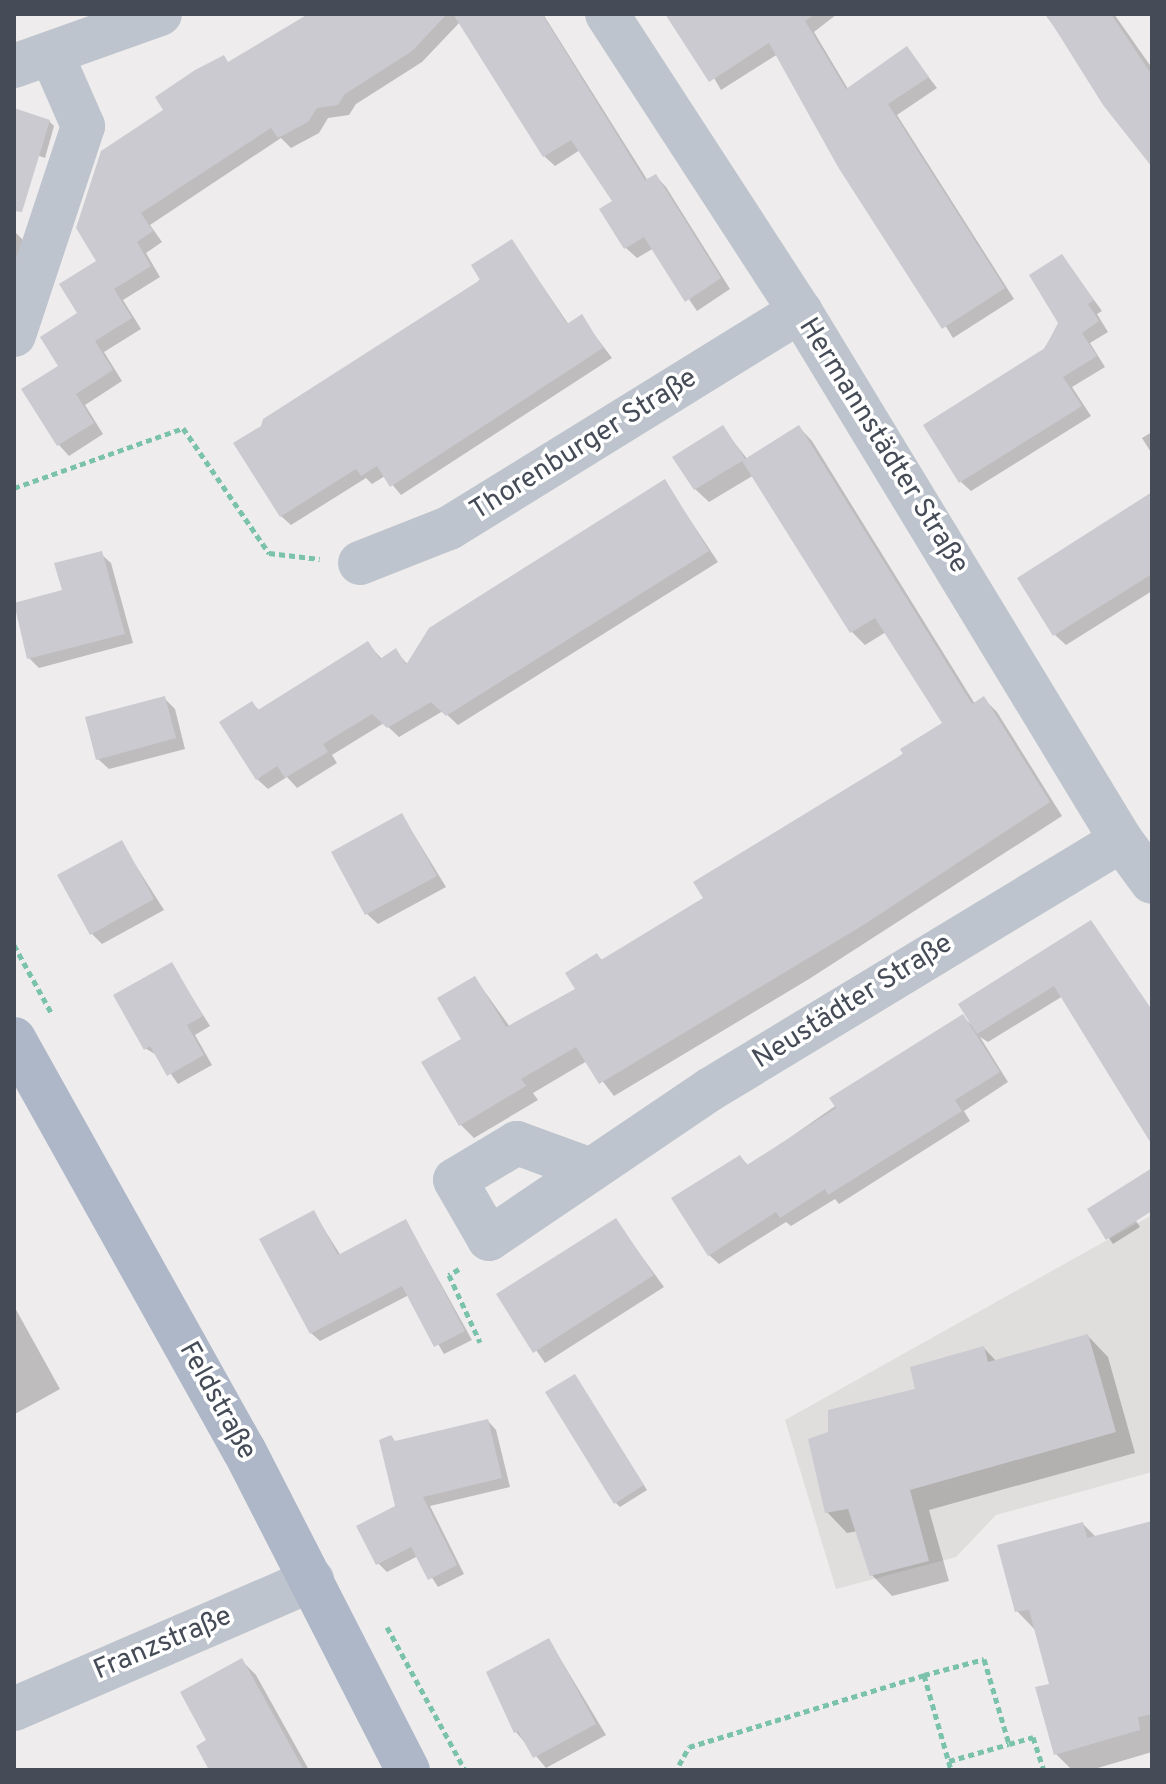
<!DOCTYPE html>
<html>
<head>
<meta charset="utf-8">
<style>
	body { margin:0 }
	#map { position:relative; width:1166px; height:1784px; overflow:hidden; background:#eeecec; font-family:Overpass,sans-serif }
	div>[style] { position:absolute }
	[style*='--x'] { left:calc(var(--x)*1px); top:calc(var(--y)*1px); width:calc(var(--w)*1px); rotate:calc(var(--a)*1deg) }
	.education>* { inset:0; background:#dfdedd }
	.shadow>* { inset:0; background:#0003 }
	.building>* { inset:0; background:#cacad0 }
	.path>* { height:5px; margin-top:-2.5px; transform-origin:0; background:repeating-linear-gradient(90deg,#7bc2ac 0 6px,transparent 0 10px) }
	.minor>* { height:44px; margin:-22px; padding:0 22px; transform-origin:22px; border-radius:22px; background:#bec4cd }
	.major>* { height:44px; margin:-22px; padding:0 22px; transform-origin:22px; border-radius:22px; background:#aeb7c8 }
	span { translate:-50% -50%; white-space:nowrap; text-align:center; line-height:1.15; -webkit-text-stroke:7px #fff; paint-order:stroke }
	.street-label { font-size:28px; color:#464c57 }
	.frame { position:absolute; inset:0; border:16px solid #464c57; pointer-events:none }
</style>
</head>
<body>
<div id="map">
	<div class="education">
		<div style="clip-path:polygon(1152px 1215px,1152px 1472px,996px 1515px,956px 1557px,836px 1589px,785px 1420px)"></div>
	</div>
	<div class="shadow">
		<div style="clip-path:polygon(310px 14px,543px 14px,648px 181px,656px 176px,666px 187px,730px 289px,697px 311px,654px 248px,637px 258px,626px 248px,615px 201px,580px 150px,555px 166px,544px 156px,460px 22px,422px 62px,356px 104px,349px 115px,328px 118px,319px 133px,291px 148px,281px 138px,150px 225px,162px 242px,146px 253px,160px 277px,123px 300px,141px 329px,104px 352px,122px 381px,85px 405px,103px 434px,69px 456px,59px 445px,61px 367px,99px 261px,230px 64px)"></div>
		<div style="clip-path:polygon(677px 14px,837px 14px,814px 32px,848px 89px,907px 49px,937px 88px,897px 115px,1014px 299px,953px 338px,778px 54px,721px 90px)"></div>
		<div style="clip-path:polygon(1045px 14px,1114px 14px,1152px 68px,1152px 165px)"></div>
		<div style="clip-path:polygon(49px 121px,54px 126px,45px 158px,14px 147px,14px 128px)"></div>
		<div style="clip-path:polygon(14px 231px,23px 240px,14px 266px)"></div>
		<div style="clip-path:polygon(512px 241px,569px 325px,581px 317px,612px 358px,401px 495px,385px 476px,372px 484px,366px 478px,291px 525px,281px 516px)"></div>
		<div style="clip-path:polygon(1062px 256px,1102px 311px,1097px 314px,1108px 332px,1090px 343px,1105px 367px,1072px 387px,1091px 416px,971px 491px,961px 482px,1060px 323px)"></div>
		<div style="clip-path:polygon(722px 427px,748px 460px,799px 427px,812px 441px,975px 704px,984px 699px,997px 712px,1062px 816px,809px 979px,614px 1096px,587px 1061px,533px 1093px,538px 1100px,474px 1138px,461px 1125px,463px 1040px,475px 978px,510px 1027px,578px 990px,597px 955px,603px 961px,705px 898px,945px 723px,886px 632px,865px 645px,852px 632px,754px 475px,709px 502px,695px 489px,675px 457px)"></div>
		<div style="clip-path:polygon(1152px 432px,1152px 454px,1142px 438px)"></div>
		<div style="clip-path:polygon(665px 482px,718px 562px,458px 725px,443px 711px,399px 737px,384px 723px,332px 755px,337px 763px,297px 788px,287px 777px,268px 789px,257px 779px,252px 703px,260px 711px,368px 644px,382px 659px,396px 651px,408px 665px)"></div>
		<div style="clip-path:polygon(1152px 512px,1152px 591px,1066px 645px,1055px 635px)"></div>
		<div style="clip-path:polygon(101px 554px,111px 563px,133px 643px,39px 668px,29px 658px,64px 592px)"></div>
		<div style="clip-path:polygon(164px 698px,175px 709px,185px 749px,109px 769px,98px 759px)"></div>
		<div style="clip-path:polygon(402px 815px,446px 887px,378px 924px,367px 914px)"></div>
		<div style="clip-path:polygon(121px 842px,164px 910px,102px 944px,92px 934px)"></div>
		<div style="clip-path:polygon(1091px 923px,1152px 1012px,1152px 1141px,1063px 996px,988px 1042px,980px 1037px,1008px 1082px,964px 1111px,970px 1121px,839px 1204px,835px 1199px,791px 1226px,786px 1222px,719px 1264px,709px 1255px,740px 1157px,749px 1166px,963px 1017px,971px 1024px)"></div>
		<div style="clip-path:polygon(171px 964px,210px 1026px,195px 1035px,212px 1065px,178px 1084px,158px 1056px,145px 1048px)"></div>
		<div style="clip-path:polygon(1121px 1198px,1140px 1227px,1113px 1244px,1089px 1209px)"></div>
		<div style="clip-path:polygon(314px 1213px,341px 1256px,406px 1221px,472px 1340px,444px 1354px,409px 1295px,320px 1341px,311px 1333px)"></div>
		<div style="clip-path:polygon(616px 1221px,664px 1287px,545px 1363px,498px 1295px)"></div>
		<div style="clip-path:polygon(14px 1306px,60px 1389px,15px 1414px,14px 1414px)"></div>
		<div style="clip-path:polygon(1088px 1336px,1108px 1357px,1135px 1453px,929px 1510px,949px 1581px,892px 1596px,872px 1575px,858px 1531px,847px 1533px,827px 1512px,830px 1433px,917px 1390px,984px 1348px,997px 1362px)"></div>
		<div style="clip-path:polygon(575px 1376px,647px 1490px,620px 1507px,615px 1502px)"></div>
		<div style="clip-path:polygon(488px 1421px,496px 1430px,510px 1487px,430px 1506px,464px 1574px,438px 1587px,418px 1556px,387px 1572px,378px 1563px,397px 1507px,397px 1443px)"></div>
		<div style="clip-path:polygon(1152px 1523px,1152px 1752px,1091px 1770px,1072px 1770px,1056px 1754px,1051px 1685px,1037px 1632px,1017px 1611px,1083px 1524px,1096px 1537px)"></div>
		<div style="clip-path:polygon(549px 1640px,606px 1735px,546px 1768px,516px 1732px,488px 1673px)"></div>
		<div style="clip-path:polygon(241px 1660px,256px 1675px,309px 1770px,211px 1770px,209px 1740px)"></div>
	</div>
	<div class="building">
		<div style="clip-path:polygon(308px 14px,447px 14px,412px 51px,345px 94px,338px 105px,317px 108px,308px 122px,278px 138px,271px 128px,141px 213px,153px 231px,137px 242px,151px 266px,114px 289px,132px 318px,95px 341px,113px 370px,76px 394px,94px 423px,57px 446px,21px 389px,58px 366px,40px 337px,77px 313px,59px 284px,96px 261px,76px 228px,101px 151px,163px 110px,155px 97px,195px 70px,224px 55px,228px 62px)"></div>
		<div style="clip-path:polygon(453px 14px,542px 14px,645px 180px,656px 174px,721px 278px,685px 302px,644px 237px,624px 249px,599px 209px,612px 201px,571px 140px,543px 157px)"></div>
		<div style="clip-path:polygon(665px 14px,816px 14px,805px 21px,846px 89px,907px 46px,929px 77px,888px 104px,1005px 288px,942px 329px,838px 167px,769px 43px,709px 82px)"></div>
		<div style="clip-path:polygon(1046px 14px,1111px 14px,1152px 75px,1152px 167px,1103px 105px)"></div>
		<div style="clip-path:polygon(14px 108px,50px 120px,22px 212px,14px 211px)"></div>
		<div style="clip-path:polygon(512px 239px,567px 324px,582px 314px,603px 348px,390px 487px,377px 466px,361px 476px,356px 469px,280px 517px,233px 443px,261px 426px,263px 419px,480px 280px,471px 265px)"></div>
		<div style="clip-path:polygon(1062px 254px,1094px 300px,1088px 304px,1099px 321px,1082px 333px,1097px 356px,1063px 377px,1082px 406px,959px 483px,923px 425px,1045px 348px,1058px 323px,1029px 275px)"></div>
		<div style="clip-path:polygon(723px 425px,745px 459px,799px 425px,972px 704px,984px 696px,1050px 802px,865px 924px,599px 1084px,576px 1047px,521px 1079px,526px 1086px,459px 1126px,421px 1062px,461px 1039px,437px 998px,475px 976px,506px 1027px,575px 989px,565px 973px,597px 953px,601px 960px,703px 898px,693px 882px,903px 754px,900px 749px,942px 723px,875px 618px,850px 633px,742px 461px,694px 490px,672px 457px)"></div>
		<div style="clip-path:polygon(665px 479px,709px 551px,446px 716px,431px 702px,387px 728px,372px 714px,323px 744px,328px 752px,285px 778px,277px 766px,256px 780px,219px 722px,252px 701px,258px 710px,368px 641px,380px 659px,396px 648px,406px 665px,429px 628px)"></div>
		<div style="clip-path:polygon(1152px 492px,1152px 574px,1053px 636px,1017px 578px)"></div>
		<div style="clip-path:polygon(102px 551px,125px 634px,27px 659px,14px 603px,62px 590px,54px 563px)"></div>
		<div style="clip-path:polygon(165px 696px,176px 738px,96px 760px,85px 717px)"></div>
		<div style="clip-path:polygon(402px 813px,437px 876px,365px 915px,331px 852px)"></div>
		<div style="clip-path:polygon(122px 840px,154px 899px,90px 935px,57px 875px)"></div>
		<div style="clip-path:polygon(1091px 920px,1152px 1010px,1152px 1145px,1054px 986px,977px 1034px,958px 1004px)"></div>
		<div style="clip-path:polygon(172px 962px,203px 1016px,187px 1025px,204px 1055px,167px 1076px,150px 1046px,144px 1050px,113px 995px)"></div>
		<div style="clip-path:polygon(963px 1014px,1000px 1072px,955px 1100px,962px 1111px,828px 1195px,825px 1189px,780px 1218px,776px 1212px,708px 1256px,671px 1198px,740px 1155px,747px 1165px,836px 1108px,829px 1098px)"></div>
		<div style="clip-path:polygon(1152px 1168px,1152px 1211px,1106px 1240px,1087px 1209px)"></div>
		<div style="clip-path:polygon(314px 1210px,338px 1255px,406px 1219px,465px 1331px,434px 1347px,402px 1286px,310px 1334px,259px 1239px)"></div>
		<div style="clip-path:polygon(616px 1218px,654px 1275px,533px 1353px,496px 1294px)"></div>
		<div style="clip-path:polygon(1088px 1334px,1116px 1432px,910px 1490px,929px 1561px,870px 1576px,848px 1509px,825px 1513px,808px 1439px,828px 1432px,828px 1410px,915px 1389px,910px 1367px,984px 1346px,988px 1362px)"></div>
		<div style="clip-path:polygon(575px 1374px,644px 1485px,614px 1504px,545px 1392px)"></div>
		<div style="clip-path:polygon(488px 1419px,502px 1478px,423px 1497px,457px 1565px,428px 1580px,411px 1547px,376px 1565px,356px 1526px,395px 1506px,379px 1440px,391px 1435px,395px 1441px)"></div>
		<div style="clip-path:polygon(1152px 1521px,1152px 1714px,1138px 1717px,1140px 1730px,1054px 1755px,1035px 1687px,1049px 1684px,1029px 1610px,1015px 1612px,997px 1545px,1083px 1522px,1087px 1538px)"></div>
		<div style="clip-path:polygon(549px 1638px,596px 1724px,533px 1758px,518px 1731px,514px 1733px,486px 1672px)"></div>
		<div style="clip-path:polygon(242px 1658px,304px 1770px,209px 1770px,196px 1746px,206px 1740px,180px 1692px)"></div>
	</div>
	<div class="path">
		<div style="--x:14;--y:488;--w:179;--a:-19.5"></div>
		<div style="--x:183;--y:428;--w:152;--a:55.5"></div>
		<div style="--x:269;--y:553;--w:51;--a:6.7"></div>
		<div style="--x:14;--y:945;--w:79;--a:61.2"></div>
		<div style="--x:459;--y:1269;--w:12;--a:149"></div>
		<div style="--x:449;--y:1275;--w:74;--a:65.2"></div>
		<div style="--x:387;--y:1627;--w:163;--a:61.4"></div>
		<div style="--x:924;--y:1675;--w:62;--a:-14.9"></div>
		<div style="--x:984;--y:1659;--w:89;--a:73.6"></div>
		<div style="--x:1009;--y:1744;--w:25;--a:-16"></div>
		<div style="--x:1033;--y:1737;--w:35;--a:72"></div>
		<div style="--x:949;--y:1761;--w:62;--a:-15.8"></div>
		<div style="--x:679;--y:1765;--w:21;--a:-61"></div>
		<div style="--x:689;--y:1747;--w:246;--a:-17"></div>
		<div style="--x:924;--y:1675;--w:99;--a:74.1"></div>
	</div>
	<div class="minor">
		<div style="--x:607;--y:14;--w:354;--a:57"></div>
		<div style="--x:800;--y:311;--w:619;--a:58.75"></div>
		<div style="--x:1121;--y:840;--w:52;--a:53.6"></div>
		<div style="--x:14;--y:66;--w:155;--a:-19.6"></div>
		<div style="--x:14;--y:335;--w:220;--a:-71.7"></div>
		<div style="--x:83;--y:126;--w:77;--a:-113.6"></div>
		<div style="--x:360;--y:563;--w:96;--a:-21.5"></div>
		<div style="--x:449;--y:528;--w:413;--a:-31.7"></div>
		<div style="--x:588;--y:1169;--w:76;--a:-159.9"></div>
		<div style="--x:517;--y:1143;--w:72;--a:149.2"></div>
		<div style="--x:455;--y:1180;--w:68;--a:60"></div>
		<div style="--x:489;--y:1239;--w:266;--a:-34.1"></div>
		<div style="--x:709;--y:1090;--w:482;--a:-31.2"></div>
		<div style="--x:14;--y:1709;--w:325;--a:-23.4"></div>
	</div>
	<div class="major">
		<div style="--x:14;--y:1039;--w:471;--a:60.8"></div>
		<div style="--x:244;--y:1450;--w:360;--a:62.9"></div>
	</div>
	<div class="street-label">
		<span style="left:584px;top:445px;rotate:-32deg">Thorenburger Straße</span>
		<span style="left:883px;top:446px;rotate:58deg">Hermannstädter Straße</span>
		<span style="left:853px;top:1002px;rotate:-32deg">Neustädter Straße</span>
		<span style="left:217px;top:1401px;rotate:61deg">Feldstraße</span>
		<span style="left:163px;top:1644px;rotate:-23deg">Franzstraße</span>
	</div>
	<div class="frame"></div>
</div>
</body>
</html>
